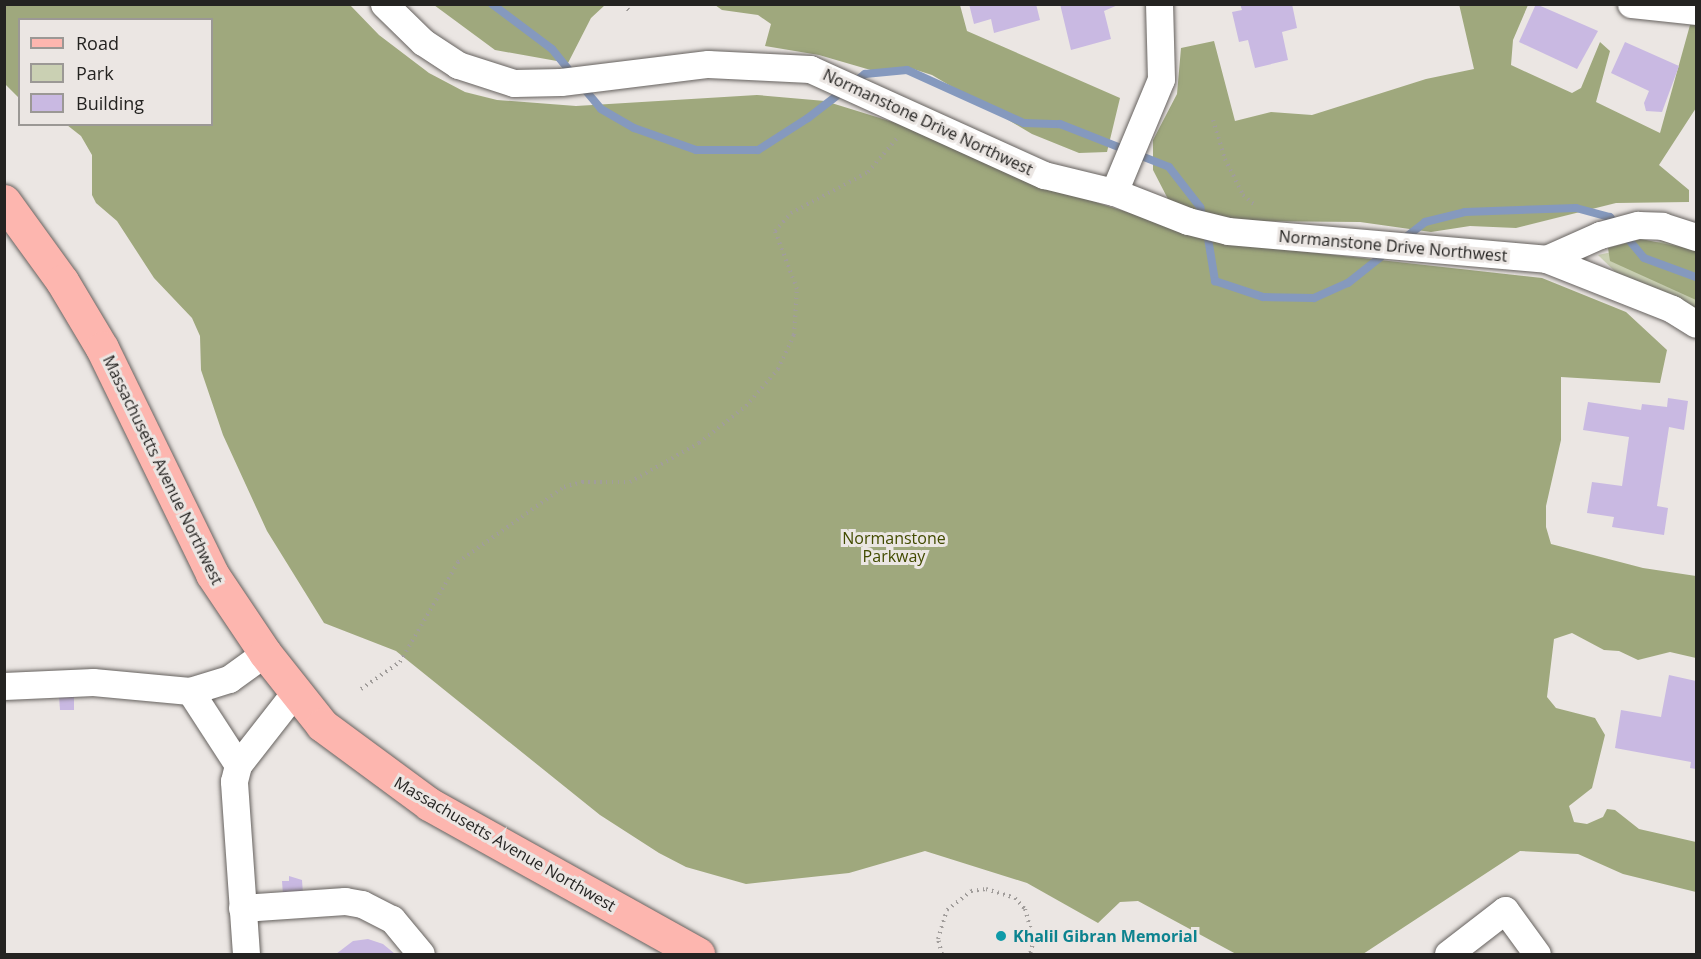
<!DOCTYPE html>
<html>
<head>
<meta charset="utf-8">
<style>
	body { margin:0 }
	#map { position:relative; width:1701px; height:959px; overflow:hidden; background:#ebe6e3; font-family:"Open Sans",sans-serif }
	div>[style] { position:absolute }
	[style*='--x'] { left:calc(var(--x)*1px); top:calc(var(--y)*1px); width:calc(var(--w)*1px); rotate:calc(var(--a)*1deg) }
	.green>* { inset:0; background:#cad0b3 }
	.forest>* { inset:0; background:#9fa87d }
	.stream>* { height:8px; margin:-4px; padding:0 4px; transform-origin:4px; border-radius:4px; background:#8599be }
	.building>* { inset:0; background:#c9b9e2 }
	.path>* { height:4px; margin-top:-2px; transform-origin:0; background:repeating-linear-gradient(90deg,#a19d9b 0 1.5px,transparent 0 6px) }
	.roads { filter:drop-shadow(0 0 2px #66625f) drop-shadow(0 0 2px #66625f) }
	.minor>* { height:27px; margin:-13.5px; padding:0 13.5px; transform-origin:13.5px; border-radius:13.5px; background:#fff }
	.major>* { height:33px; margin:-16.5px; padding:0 16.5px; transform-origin:16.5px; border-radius:16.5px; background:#fdb6af }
	.dots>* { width:16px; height:16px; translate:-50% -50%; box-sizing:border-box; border:3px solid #ebe6e3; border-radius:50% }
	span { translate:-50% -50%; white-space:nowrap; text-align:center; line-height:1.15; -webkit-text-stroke:6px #ebe6e3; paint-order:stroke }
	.street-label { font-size:16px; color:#242321 }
	.park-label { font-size:16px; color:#424b01 }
	.culture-label { font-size:16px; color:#0d838f; font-weight:700 }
	.left { translate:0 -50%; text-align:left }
	.frame { position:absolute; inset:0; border:6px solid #242321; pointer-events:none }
	.legend { position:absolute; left:18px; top:18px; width:195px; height:108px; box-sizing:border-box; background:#ebe6e3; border:2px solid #9b9895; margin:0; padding:8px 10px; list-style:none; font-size:18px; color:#242321 }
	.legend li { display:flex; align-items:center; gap:12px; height:30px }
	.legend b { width:30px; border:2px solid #9b9895 }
</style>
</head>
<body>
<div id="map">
	<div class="green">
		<div style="clip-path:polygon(1667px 240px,1696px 253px,1696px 326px,1633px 289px,1598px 255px)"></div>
	</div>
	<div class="forest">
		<div style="clip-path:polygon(1459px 4px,1528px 5px,1513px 40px,1511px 65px,1572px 93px,1581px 88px,1600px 42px,1610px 51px,1596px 102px,1660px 133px,1690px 25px,1696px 25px,1696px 108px,1659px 165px,1689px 190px,1689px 202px,1616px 203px,1516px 228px,1470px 226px,1431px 232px,1360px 222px,1221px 221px,1169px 201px,1153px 170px,1153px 140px,1177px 94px,1181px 48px,1214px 41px,1235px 121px,1271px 112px,1312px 115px,1426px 79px,1474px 69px)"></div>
		<div style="clip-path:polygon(5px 5px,350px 5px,379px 35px,429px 73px,465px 92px,497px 100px,576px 106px,757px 95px,825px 101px,925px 132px,1004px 169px,1101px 204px,1227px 243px,1542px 278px,1626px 312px,1667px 350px,1660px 383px,1561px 377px,1561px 440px,1546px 506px,1546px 527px,1551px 544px,1643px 568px,1696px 576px,1696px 658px,1670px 652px,1638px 660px,1619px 651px,1604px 650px,1572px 633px,1554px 639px,1547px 697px,1556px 708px,1595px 718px,1605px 735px,1592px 788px,1569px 806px,1574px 822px,1587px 824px,1603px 817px,1607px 809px,1615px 810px,1639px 829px,1696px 842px,1696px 892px,1623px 874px,1578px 854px,1520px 851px,1363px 954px,1236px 954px,1138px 901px,1120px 902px,1098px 923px,1027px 883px,925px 851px,849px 873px,746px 884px,686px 867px,659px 853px,600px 815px,396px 651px,324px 623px,267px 531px,223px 435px,201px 370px,200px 336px,192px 318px,154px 278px,117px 221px,96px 203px,92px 195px,92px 155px,81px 136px,67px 125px,212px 124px,212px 20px,20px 20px,19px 98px,5px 84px)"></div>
		<div style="clip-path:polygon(434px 5px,605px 5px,591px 18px,568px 63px,495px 50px)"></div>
		<div style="clip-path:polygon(715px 5px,960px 5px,967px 31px,1120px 98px,1107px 152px,1079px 153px,1032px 134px,932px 75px,907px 67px,874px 71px,819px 55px,765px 46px,771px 24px,758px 15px,722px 10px)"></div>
		<div style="clip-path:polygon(1641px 239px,1696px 250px,1696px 300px,1610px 261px,1608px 248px)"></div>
	</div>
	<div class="stream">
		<div style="--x:492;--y:4;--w:75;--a:36.9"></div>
		<div style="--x:552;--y:49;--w:33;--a:51"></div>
		<div style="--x:581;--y:85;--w:31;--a:50"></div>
		<div style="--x:601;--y:109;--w:38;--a:30"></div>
		<div style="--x:634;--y:128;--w:66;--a:19.5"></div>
		<div style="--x:696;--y:150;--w:62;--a:0"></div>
		<div style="--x:758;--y:150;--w:59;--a:-32.6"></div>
		<div style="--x:808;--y:118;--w:72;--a:-37.7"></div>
		<div style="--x:865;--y:74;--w:42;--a:-5.4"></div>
		<div style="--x:907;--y:70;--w:128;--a:24.4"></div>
		<div style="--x:1024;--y:123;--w:36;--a:2"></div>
		<div style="--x:1060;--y:124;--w:117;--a:21.5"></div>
		<div style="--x:1169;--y:167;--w:51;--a:52.2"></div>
		<div style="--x:1200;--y:207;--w:12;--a:76"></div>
		<div style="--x:1207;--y:232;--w:50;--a:80.7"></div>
		<div style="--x:1215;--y:281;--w:51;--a:18.4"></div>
		<div style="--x:1263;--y:297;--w:51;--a:1.1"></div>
		<div style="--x:1314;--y:298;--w:37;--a:-24"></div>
		<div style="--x:1348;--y:283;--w:50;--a:-38.5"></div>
		<div style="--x:1401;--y:241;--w:31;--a:-38"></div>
		<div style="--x:1425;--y:222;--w:41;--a:-14"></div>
		<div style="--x:1465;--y:212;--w:111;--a:-2.1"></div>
		<div style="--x:1576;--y:208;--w:35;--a:15"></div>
		<div style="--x:1610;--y:217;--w:53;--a:50.3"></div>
		<div style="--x:1644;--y:258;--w:55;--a:20.1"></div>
	</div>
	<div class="building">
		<div style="clip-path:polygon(969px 4px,1036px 4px,1040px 20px,994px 33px,991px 19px,974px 24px)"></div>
		<div style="clip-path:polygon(1060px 4px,1120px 4px,1104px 11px,1111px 39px,1071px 50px)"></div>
		<div style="clip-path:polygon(1240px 4px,1292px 4px,1297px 28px,1282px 32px,1288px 60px,1255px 68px,1248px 40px,1239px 42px,1232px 12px,1242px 10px)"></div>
		<div style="clip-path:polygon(1536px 4px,1598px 31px,1577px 69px,1519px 42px)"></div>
		<div style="clip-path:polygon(1625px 42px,1679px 66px,1662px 112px,1646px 111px,1644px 103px,1649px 91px,1611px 73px)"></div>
		<div style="clip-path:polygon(1668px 398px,1688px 401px,1684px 430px,1669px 427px,1657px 506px,1668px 508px,1664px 535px,1612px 527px,1614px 517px,1587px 513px,1592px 482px,1622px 486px,1629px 437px,1583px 430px,1588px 402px,1641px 410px,1642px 404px,1667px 407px)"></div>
		<div style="clip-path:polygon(1669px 675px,1696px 681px,1696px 769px,1690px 768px,1691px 762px,1615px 748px,1621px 710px,1661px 717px)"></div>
		<div style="clip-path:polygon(59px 696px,74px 696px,74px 710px,60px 710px)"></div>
		<div style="clip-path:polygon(289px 876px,302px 880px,303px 894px,283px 895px,282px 881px,289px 881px)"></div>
		<div style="clip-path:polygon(368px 939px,383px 944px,395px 954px,336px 954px,353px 941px)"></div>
	</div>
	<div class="path">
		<div style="--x:624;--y:4;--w:9;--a:54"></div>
		<div style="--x:1213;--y:120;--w:41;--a:72.9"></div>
		<div style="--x:1225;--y:159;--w:40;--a:63.4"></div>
		<div style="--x:1243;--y:195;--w:17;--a:40"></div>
		<div style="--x:361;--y:689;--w:47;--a:-34.7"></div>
		<div style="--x:400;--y:662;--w:116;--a:-59.9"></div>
		<div style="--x:458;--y:562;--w:130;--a:-35.3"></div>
		<div style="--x:564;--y:487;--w:19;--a:-16"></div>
		<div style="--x:582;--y:482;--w:48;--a:0"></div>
		<div style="--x:630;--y:482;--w:79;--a:-29.5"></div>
		<div style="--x:699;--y:443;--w:60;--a:-38.2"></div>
		<div style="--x:746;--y:406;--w:49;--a:-49.1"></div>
		<div style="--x:778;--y:369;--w:38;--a:-65"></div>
		<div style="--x:794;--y:335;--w:46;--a:-86.3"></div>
		<div style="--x:797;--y:289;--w:62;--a:-110.8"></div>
		<div style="--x:775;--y:231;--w:24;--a:-48"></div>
		<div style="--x:791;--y:213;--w:87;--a:-28"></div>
		<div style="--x:868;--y:172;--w:46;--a:-49.4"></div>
		<div style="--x:942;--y:954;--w:16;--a:-105"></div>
		<div style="--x:938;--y:939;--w:30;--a:-73"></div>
		<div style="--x:947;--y:910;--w:31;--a:-38"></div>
		<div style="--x:971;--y:891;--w:15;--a:-8"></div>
		<div style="--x:986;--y:889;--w:30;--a:17"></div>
		<div style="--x:1015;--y:898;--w:15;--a:48"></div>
		<div style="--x:1025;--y:909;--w:32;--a:74"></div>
		<div style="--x:1034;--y:940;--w:15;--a:106"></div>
	</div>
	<div class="roads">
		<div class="minor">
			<div style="--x:384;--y:4;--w:54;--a:44.3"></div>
			<div style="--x:423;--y:42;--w:42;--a:33.3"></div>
			<div style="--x:458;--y:65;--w:59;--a:17.8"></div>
			<div style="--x:514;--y:83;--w:47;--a:-1.2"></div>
			<div style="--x:561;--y:82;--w:148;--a:-7"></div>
			<div style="--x:708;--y:64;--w:102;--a:2.8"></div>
			<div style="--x:810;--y:69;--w:257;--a:24.4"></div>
			<div style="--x:1044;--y:175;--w:72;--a:13.7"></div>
			<div style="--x:1114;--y:192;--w:79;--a:21.4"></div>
			<div style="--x:1188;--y:221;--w:41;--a:14"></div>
			<div style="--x:1228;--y:231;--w:319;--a:5"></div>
			<div style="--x:1546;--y:259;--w:59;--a:-24"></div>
			<div style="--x:1600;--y:235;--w:39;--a:-15"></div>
			<div style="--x:1638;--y:225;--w:24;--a:2"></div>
			<div style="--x:1662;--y:226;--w:36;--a:18"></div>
			<div style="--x:1631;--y:4;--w:65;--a:6.1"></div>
			<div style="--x:1114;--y:192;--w:122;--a:-67.4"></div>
			<div style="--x:1161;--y:79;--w:75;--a:-91.5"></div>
			<div style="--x:1546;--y:259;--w:136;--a:21.6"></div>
			<div style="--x:1672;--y:309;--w:28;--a:32"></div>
			<div style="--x:4;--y:686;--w:89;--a:-2.6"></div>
			<div style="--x:93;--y:682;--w:97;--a:5.3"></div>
			<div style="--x:190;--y:691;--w:41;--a:-17.1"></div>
			<div style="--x:229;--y:679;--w:44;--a:-35.8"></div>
			<div style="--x:190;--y:691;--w:88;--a:57"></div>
			<div style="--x:242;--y:908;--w:103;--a:-3.9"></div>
			<div style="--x:345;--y:901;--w:17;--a:10"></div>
			<div style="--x:362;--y:904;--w:34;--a:27"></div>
			<div style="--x:392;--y:919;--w:45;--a:50.4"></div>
			<div style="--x:246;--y:954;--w:173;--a:-94"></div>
			<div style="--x:234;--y:781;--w:16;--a:-76"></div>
			<div style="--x:238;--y:765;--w:93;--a:-52"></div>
			<div style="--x:1448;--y:954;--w:72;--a:-37.7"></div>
			<div style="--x:1505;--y:910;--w:54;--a:54"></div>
		</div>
		<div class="major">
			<div style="--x:4;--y:201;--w:99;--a:54.1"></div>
			<div style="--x:62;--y:281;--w:78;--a:59.2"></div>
			<div style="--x:102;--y:348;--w:251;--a:64"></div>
			<div style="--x:212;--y:574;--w:95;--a:56.1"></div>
			<div style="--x:265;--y:653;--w:92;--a:51.6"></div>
			<div style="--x:322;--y:725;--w:133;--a:36.4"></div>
			<div style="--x:429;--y:804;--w:308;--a:29.1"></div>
		</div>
	</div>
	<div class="dots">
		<div style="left:1001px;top:936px;background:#0f9aa8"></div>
	</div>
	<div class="street-label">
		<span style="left:928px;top:122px;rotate:25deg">Normanstone Drive Northwest</span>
		<span style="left:1393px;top:246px;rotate:5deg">Normanstone Drive Northwest</span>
		<span style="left:163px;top:470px;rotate:64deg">Massachusetts Avenue Northwest</span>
		<span style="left:505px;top:844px;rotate:30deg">Massachusetts Avenue Northwest</span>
	</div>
	<div class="park-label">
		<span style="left:894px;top:547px">Normanstone<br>Parkway</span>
	</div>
	<div class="culture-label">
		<span class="left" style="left:1013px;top:936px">Khalil Gibran Memorial</span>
	</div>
	<div class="frame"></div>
	<ul class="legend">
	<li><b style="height:8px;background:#fdb6af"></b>Road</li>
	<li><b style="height:16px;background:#cad0b3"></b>Park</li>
	<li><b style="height:16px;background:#c9b9e2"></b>Building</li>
	</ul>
</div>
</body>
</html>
